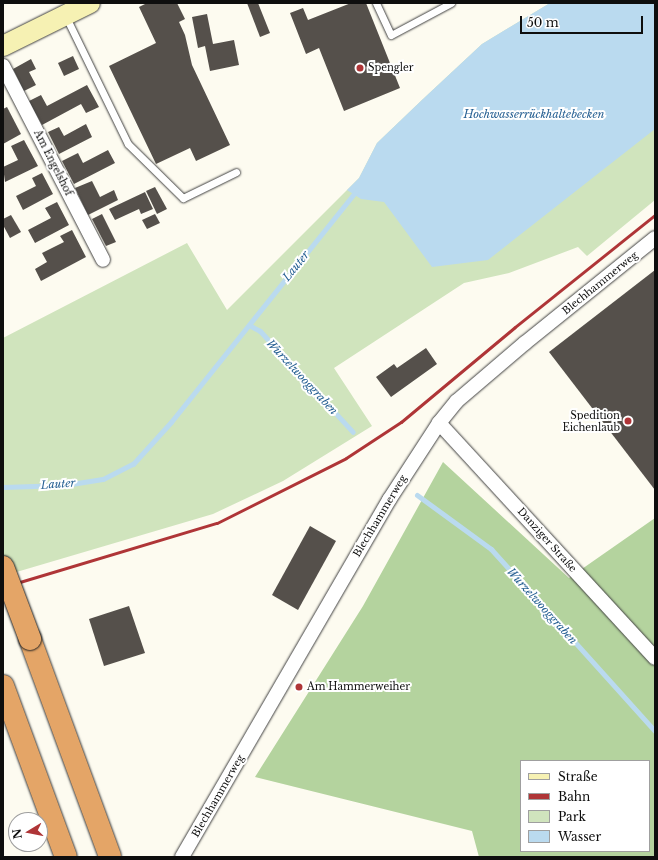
<!DOCTYPE html>
<html>
<head>
<meta charset="utf-8">
<style>
	body { margin:0 }
	#map { position:relative; width:658px; height:860px; overflow:hidden; background:#fdfbf0; font-family:"Libre Baskerville",serif }
	div>[style] { position:absolute }
	[style*='--x'] { left:calc(var(--x)*1px); top:calc(var(--y)*1px); width:calc(var(--w)*1px); rotate:calc(var(--a)*1deg) }
	.green>* { inset:0; background:#d0e4bd }
	.forest>* { inset:0; background:#b4d39e }
	.water>* { inset:0; background:#badaef }
	.stream>* { height:5px; margin:-2.5px; padding:0 2.5px; transform-origin:2.5px; border-radius:2.5px; background:#badaef }
	.building>* { inset:0; background:#55504b }
	.roads { filter:drop-shadow(0 0 1px #414141) drop-shadow(0 0 1px #414141) }
	.service>* { height:7px; margin:-3.5px; padding:0 3.5px; transform-origin:3.5px; border-radius:3.5px; background:#fff }
	.minor>* { height:14px; margin:-7px; padding:0 7px; transform-origin:7px; border-radius:7px; background:#fff }
	.secondary>* { height:20px; margin:-10px; padding:0 10px; transform-origin:10px; border-radius:10px; background:#f6f1b3 }
	.motorway>* { height:22px; margin:-11px; padding:0 11px; transform-origin:11px; border-radius:11px; background:#e4a567 }
	.rail>* { height:3px; margin:-1.5px; padding:0 1.5px; transform-origin:1.5px; border-radius:1.5px; background:#af3537 }
	.bridges { filter:drop-shadow(0 0 1px #1f1f1f) drop-shadow(0 0 1px #1f1f1f) }
	.motorway-bridge>* { height:22px; margin:-11px; padding:0 11px; transform-origin:11px; border-radius:11px; background:#e4a567 }
	.dots>* { width:11px; height:11px; translate:-50% -50%; box-sizing:border-box; border:2px solid #fff; border-radius:50% }
	span { translate:-50% -50%; white-space:nowrap; text-align:center; line-height:1.15; -webkit-text-stroke:4px #fff; paint-order:stroke }
	.poi-label { font-size:10px; color:#0e0e0e }
	.left { translate:0 -50%; text-align:left }
	.right { translate:-100% -50%; text-align:right }
	.street-label { font-size:10px; color:#0e0e0e }
	.water-label { font-size:11px; color:#255f92; font-style:italic }
	.frame { position:absolute; inset:0; border:4px solid #0e0e0e; pointer-events:none }
	.legend { position:absolute; left:520px; top:760px; width:130px; height:92px; box-sizing:border-box; background:#fff; border:1px solid #9f9f9f; margin:0; padding:5px 7px; list-style:none; font-size:12px; color:#0e0e0e }
	.legend li { display:flex; align-items:center; gap:8px; height:20px }
	.legend b { width:20px; border:1px solid #9f9f9f }
	.north { position:absolute; left:8px; top:812px; width:40px; height:40px; box-sizing:border-box; background:#fff; border:1px solid #9f9f9f; border-radius:50%; rotate:260deg; font-size:11px; font-weight:700; line-height:16px; text-align:center; color:#0e0e0e }
	.north::after { content:''; display:block; margin:auto; width:14px; height:18px; background:#af3537; clip-path:polygon(50% 0,100% 100%,50% 72%,0 100%) }
	.scale { position:absolute; left:520px; top:16px; width:123px; height:18px; box-sizing:border-box; border:2px solid #0e0e0e; border-top:0; padding-left:5px; font-size:12px; line-height:14px; white-space:nowrap; color:#0e0e0e; -webkit-text-stroke:3px #fff; paint-order:stroke }
</style>
</head>
<body>
<div id="map">
	<div class="green">
		<div style="clip-path:polygon(550px 3px,655px 3px,655px 200px,587px 256px,578px 247px,509px 273px,464px 283px,334px 368px,372px 426px,283px 481px,213px 514px,3px 576px,3px 338px,187px 243px,227px 310px,359px 178px,377px 143px,423px 99px,482px 44px)"></div>
	</div>
	<div class="forest">
		<div style="clip-path:polygon(evenodd,443px 462px,569px 578px,655px 518px,655px 857px,479px 857px,472px 831px,255px 777px,363px 606px,443px 462px,521px 761px,649px 761px,649px 851px,521px 851px,521px 761px)"></div>
	</div>
	<div class="water">
		<div style="clip-path:polygon(550px 3px,655px 3px,655px 129px,488px 260px,432px 267px,384px 202px,361px 199px,347px 190px,359px 178px,377px 143px,423px 99px,482px 44px)"></div>
	</div>
	<div class="stream">
		<div style="--x:249;--y:325;--w:13;--a:29"></div>
		<div style="--x:260;--y:331;--w:137;--a:47.4"></div>
		<div style="--x:3;--y:487;--w:62;--a:-1.8"></div>
		<div style="--x:65;--y:485;--w:38;--a:-9"></div>
		<div style="--x:103;--y:479;--w:34;--a:-27"></div>
		<div style="--x:133;--y:464;--w:57;--a:-47.9"></div>
		<div style="--x:171;--y:422;--w:297;--a:-51.3"></div>
		<div style="--x:417;--y:495;--w:92;--a:36.1"></div>
		<div style="--x:491;--y:549;--w:245;--a:48"></div>
	</div>
	<div class="building">
		<div style="clip-path:polygon(147px 3px,177px 3px,185px 19px,179px 22px,185px 35px,192px 65px,230px 145px,196px 161px,190px 148px,156px 164px,109px 66px,156px 43px,139px 7px)"></div>
		<div style="clip-path:polygon(247px 3px,258px 3px,270px 33px,260px 37px)"></div>
		<div style="clip-path:polygon(351px 3px,366px 3px,400px 88px,344px 111px,319px 48px,306px 54px,290px 13px,303px 8px,308px 20px)"></div>
		<div style="clip-path:polygon(207px 14px,213px 44px,234px 40px,239px 65px,210px 71px,205px 46px,198px 48px,192px 17px)"></div>
		<div style="clip-path:polygon(73px 56px,79px 69px,64px 76px,58px 63px)"></div>
		<div style="clip-path:polygon(31px 59px,36px 69px,29px 72px,36px 85px,24px 91px,13px 69px)"></div>
		<div style="clip-path:polygon(87px 85px,99px 107px,86px 113px,81px 104px,42px 125px,29px 101px,41px 95px,47px 106px)"></div>
		<div style="clip-path:polygon(7px 107px,21px 134px,3px 144px,3px 109px)"></div>
		<div style="clip-path:polygon(86px 124px,92px 137px,59px 154px,48px 132px,59px 127px,64px 136px)"></div>
		<div style="clip-path:polygon(24px 140px,38px 166px,5px 182px,3px 167px,18px 160px,11px 146px)"></div>
		<div style="clip-path:polygon(108px 150px,115px 163px,74px 184px,62px 161px,78px 153px,83px 163px)"></div>
		<div style="clip-path:polygon(42px 173px,53px 194px,23px 210px,16px 196px,36px 186px,32px 178px)"></div>
		<div style="clip-path:polygon(92px 181px,100px 197px,114px 190px,118px 200px,88px 215px,75px 188px)"></div>
		<div style="clip-path:polygon(155px 187px,167px 209px,157px 214px,146px 191px)"></div>
		<div style="clip-path:polygon(145px 192px,153px 209px,141px 214px,139px 209px,115px 220px,109px 209px)"></div>
		<div style="clip-path:polygon(57px 202px,69px 225px,35px 243px,28px 230px,51px 218px,45px 208px)"></div>
		<div style="clip-path:polygon(102px 214px,116px 242px,106px 246px,92px 219px)"></div>
		<div style="clip-path:polygon(155px 214px,160px 223px,147px 229px,142px 220px)"></div>
		<div style="clip-path:polygon(11px 215px,21px 232px,10px 238px,3px 225px,3px 219px)"></div>
		<div style="clip-path:polygon(72px 230px,86px 257px,41px 281px,35px 269px,47px 262px,42px 253px,64px 242px,60px 236px)"></div>
		<div style="clip-path:polygon(655px 270px,655px 490px,549px 352px)"></div>
		<div style="clip-path:polygon(426px 348px,437px 364px,391px 397px,376px 377px,394px 364px,397px 368px)"></div>
		<div style="clip-path:polygon(310px 526px,336px 541px,298px 610px,272px 595px)"></div>
		<div style="clip-path:polygon(129px 606px,145px 653px,104px 666px,89px 619px)"></div>
	</div>
	<div class="roads">
		<div class="service">
			<div style="--x:376;--y:3;--w:35;--a:65"></div>
			<div style="--x:391;--y:35;--w:68;--a:-28.1"></div>
			<div style="--x:66;--y:17;--w:141;--a:64"></div>
			<div style="--x:128;--y:144;--w:77;--a:44.5"></div>
			<div style="--x:183;--y:198;--w:59;--a:-26.1"></div>
		</div>
		<div class="minor">
			<div style="--x:3;--y:66;--w:218;--a:62.7"></div>
			<div style="--x:439;--y:423;--w:319;--a:47.4"></div>
			<div style="--x:182;--y:857;--w:413;--a:-59.9"></div>
			<div style="--x:389;--y:500;--w:92;--a:-57"></div>
			<div style="--x:439;--y:423;--w:28;--a:-51"></div>
			<div style="--x:457;--y:401;--w:89;--a:-40.5"></div>
			<div style="--x:525;--y:343;--w:167;--a:-38.9"></div>
		</div>
		<div class="secondary">
			<div style="--x:3;--y:46;--w:97;--a:-26.3"></div>
		</div>
		<div class="motorway">
			<div style="--x:30;--y:639;--w:232;--a:69.8"></div>
			<div style="--x:3;--y:686;--w:182;--a:69.8"></div>
		</div>
	</div>
	<div class="rail">
		<div style="--x:3;--y:587;--w:223;--a:-16.7"></div>
		<div style="--x:217;--y:523;--w:144;--a:-26.7"></div>
		<div style="--x:346;--y:458;--w:66;--a:-33.2"></div>
		<div style="--x:401;--y:422;--w:148;--a:-39.8"></div>
		<div style="--x:515;--y:327;--w:179;--a:-38.7"></div>
	</div>
	<div class="bridges">
		<div class="motorway-bridge">
			<div style="--x:3;--y:567;--w:77;--a:69.4"></div>
		</div>
	</div>
	<div class="dots">
		<div style="left:360px;top:68px;background:#af3537"></div>
		<div style="left:628px;top:421px;background:#af3537"></div>
		<div style="left:299px;top:687px;background:#af3537"></div>
	</div>
	<div class="poi-label">
		<span class="left" style="left:368px;top:68px">Spengler</span>
		<span class="right" style="left:620px;top:421px">Spedition<br>Eichenlaub</span>
		<span class="left" style="left:307px;top:687px">Am Hammerweiher</span>
	</div>
	<div class="street-label">
		<span style="left:53px;top:163px;rotate:63deg">Am Engelshof</span>
		<span style="left:600px;top:283px;rotate:-39deg">Blechhammerweg</span>
		<span style="left:380px;top:516px;rotate:-59deg">Blechhammerweg</span>
		<span style="left:547px;top:540px;rotate:48deg">Danziger Straße</span>
		<span style="left:218px;top:796px;rotate:-60deg">Blechhammerweg</span>
	</div>
	<div class="water-label">
		<span style="left:534px;top:114px">Hochwasserrückhaltebecken</span>
		<span style="left:296px;top:266px;rotate:-51deg">Lauter</span>
		<span style="left:302px;top:377px;rotate:47deg">Wurzelwooggraben</span>
		<span style="left:58px;top:484px;rotate:-4deg">Lauter</span>
		<span style="left:542px;top:606px;rotate:48deg">Wurzelwooggraben</span>
	</div>
	<div class="frame"></div>
	<ul class="legend">
	<li><b style="height:5px;background:#f6f1b3"></b>Straße</li>
	<li><b style="height:5px;background:#af3537"></b>Bahn</li>
	<li><b style="height:11px;background:#d0e4bd"></b>Park</li>
	<li><b style="height:11px;background:#badaef"></b>Wasser</li>
	</ul>
	<div class="north">N</div>
	<div class="scale">50 m</div>
</div>
</body>
</html>
